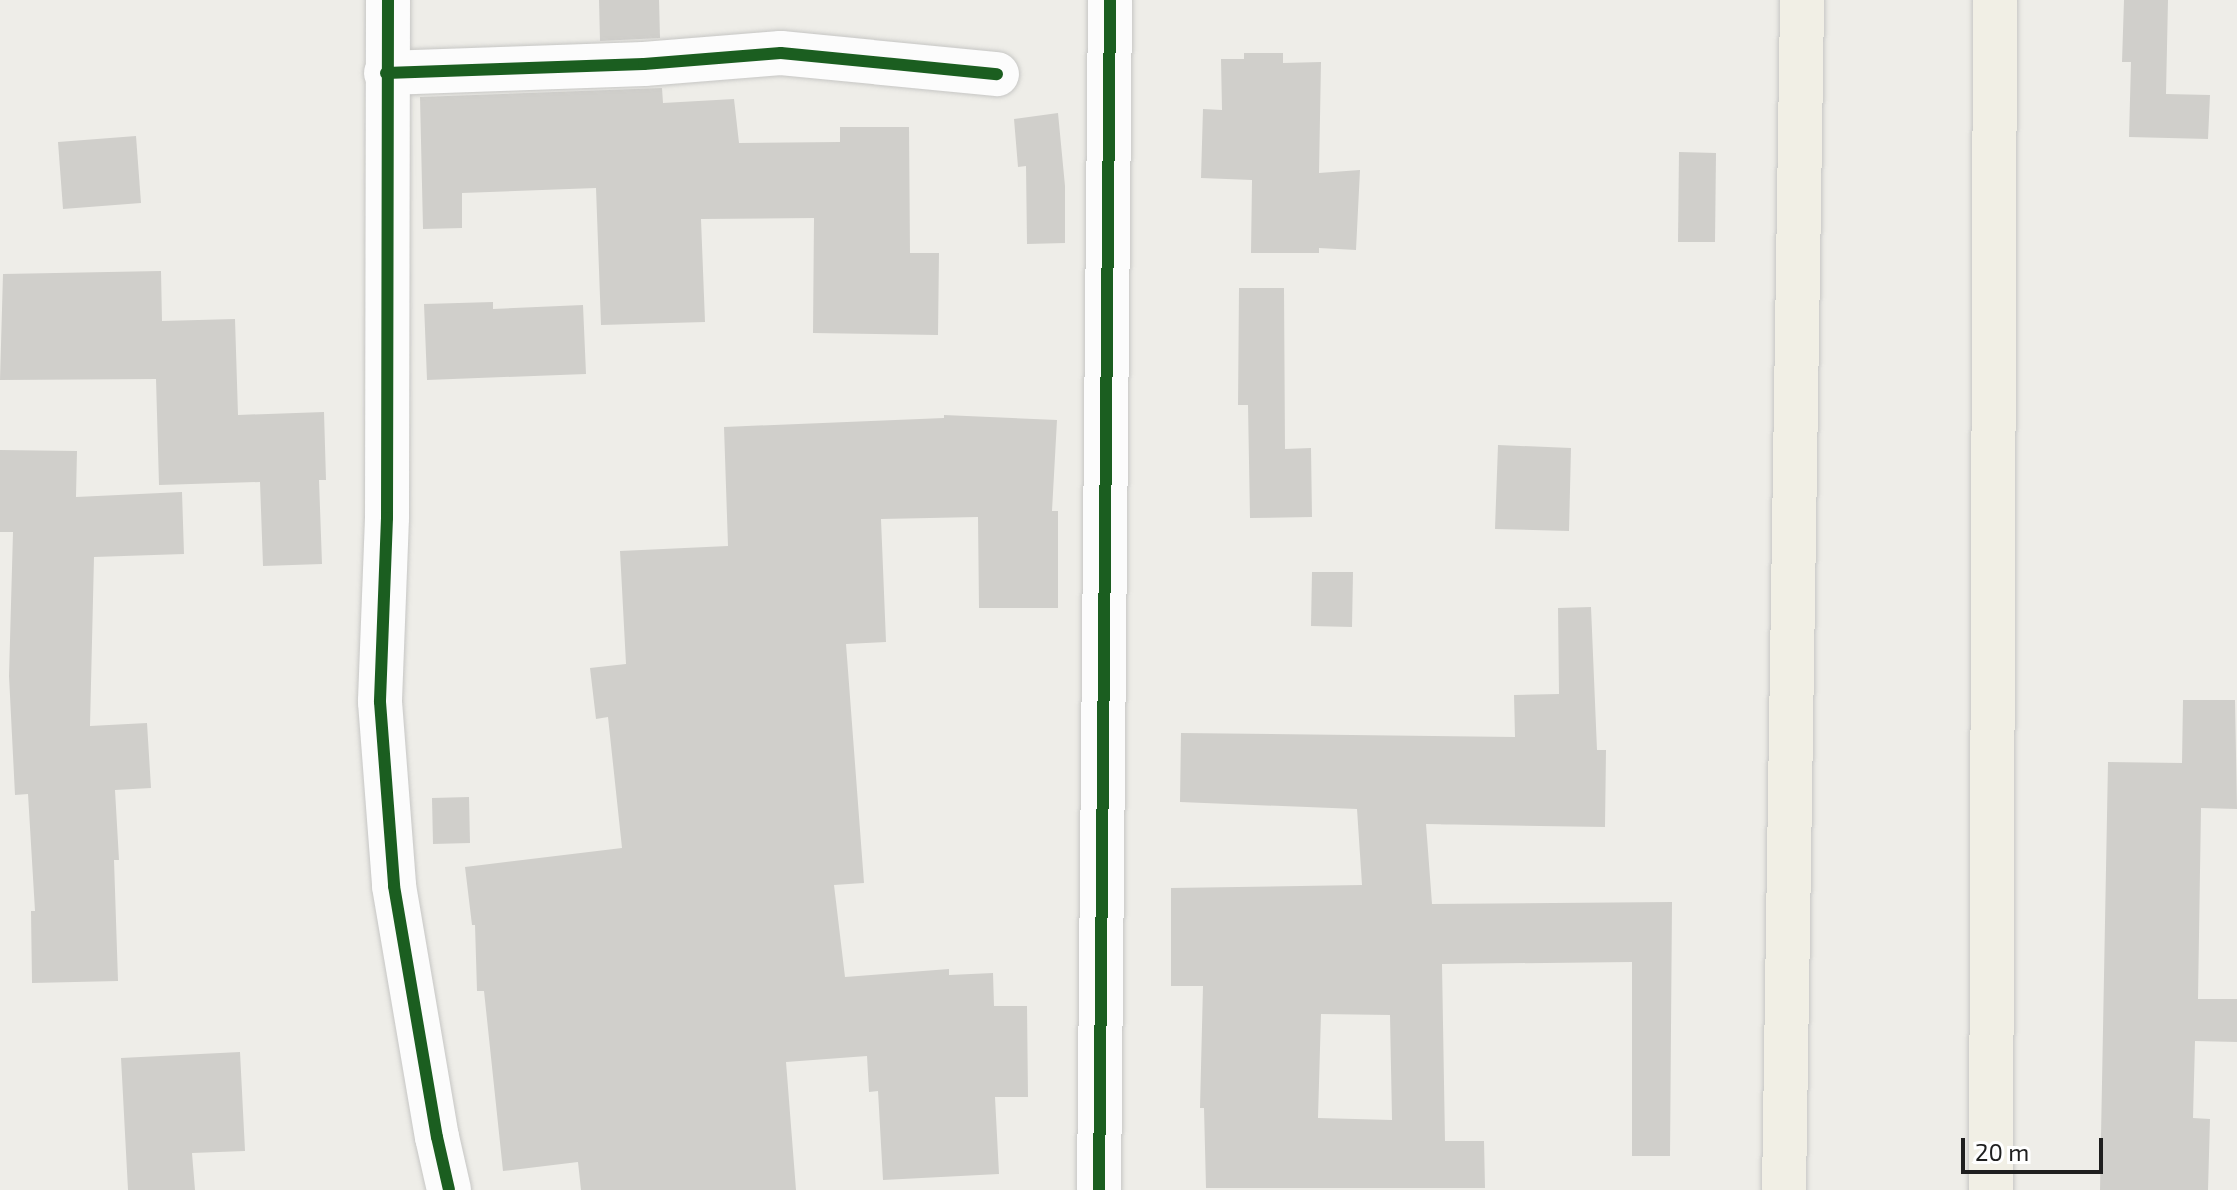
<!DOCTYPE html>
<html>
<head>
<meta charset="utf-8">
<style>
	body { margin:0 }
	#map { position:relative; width:2237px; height:1190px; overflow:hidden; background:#eeede8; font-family:"Exo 2",sans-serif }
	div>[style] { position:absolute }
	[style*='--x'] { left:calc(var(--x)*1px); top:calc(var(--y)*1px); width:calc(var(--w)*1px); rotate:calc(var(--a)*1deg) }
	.building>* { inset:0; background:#d0cfcb }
	.roads { filter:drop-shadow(0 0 2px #c6c6c4) drop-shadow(0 0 2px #c6c6c4) }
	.minor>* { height:44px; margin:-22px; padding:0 22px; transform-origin:22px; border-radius:22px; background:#fcfcfc }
	.major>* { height:44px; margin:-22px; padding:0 22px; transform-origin:22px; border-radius:22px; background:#f1efe5 }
	.cycleway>* { height:12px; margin:-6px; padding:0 6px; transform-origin:6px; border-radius:6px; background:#1b5e20 }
	span { translate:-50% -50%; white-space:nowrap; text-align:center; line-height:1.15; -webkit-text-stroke:8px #fff; paint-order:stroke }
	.scale { position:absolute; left:1961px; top:1138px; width:142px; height:36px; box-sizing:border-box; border:4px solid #1f1f1f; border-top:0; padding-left:10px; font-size:24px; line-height:28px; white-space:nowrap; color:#1f1f1f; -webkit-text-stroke:6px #fff; paint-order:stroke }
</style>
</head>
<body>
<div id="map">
	<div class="building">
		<div style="clip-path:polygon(599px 0,659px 0,660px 38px,600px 41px)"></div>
		<div style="clip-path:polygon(2124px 0,2168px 0,2166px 94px,2210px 95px,2208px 139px,2129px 137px,2131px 62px,2122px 62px)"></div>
		<div style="clip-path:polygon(1244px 53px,1283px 53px,1283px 63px,1321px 62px,1319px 173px,1360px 170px,1356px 250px,1319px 248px,1319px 253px,1251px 253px,1252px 180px,1201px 178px,1203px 109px,1222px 110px,1221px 59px,1244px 59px)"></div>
		<div style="clip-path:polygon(662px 88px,663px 103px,734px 99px,739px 143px,840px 142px,840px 127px,909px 127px,910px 253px,939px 253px,938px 335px,813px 333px,814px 218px,701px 219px,705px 322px,601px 325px,596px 188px,462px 193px,462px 228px,423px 229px,420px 97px)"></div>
		<div style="clip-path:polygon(1058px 113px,1065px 186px,1065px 243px,1027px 244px,1026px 166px,1018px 167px,1014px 119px)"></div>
		<div style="clip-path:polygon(136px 136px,141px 203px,63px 209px,58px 142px)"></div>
		<div style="clip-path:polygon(1679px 152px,1716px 153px,1715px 242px,1678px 242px)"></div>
		<div style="clip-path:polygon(161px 271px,162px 321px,235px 319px,238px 415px,324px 412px,326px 480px,319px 480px,322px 564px,263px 566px,260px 482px,159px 485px,156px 379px,0 380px,3px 274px)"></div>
		<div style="clip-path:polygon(1239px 288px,1284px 288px,1285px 449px,1311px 448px,1312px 517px,1250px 518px,1248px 405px,1238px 405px)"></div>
		<div style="clip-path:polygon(493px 302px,493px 309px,583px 305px,586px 374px,427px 380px,424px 304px)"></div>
		<div style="clip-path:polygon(944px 415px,1057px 420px,1052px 511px,1058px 511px,1058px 608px,979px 608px,978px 517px,881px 519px,886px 642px,846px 644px,864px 883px,834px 885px,845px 977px,949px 969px,949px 975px,993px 973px,994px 1006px,1027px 1006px,1028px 1097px,995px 1097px,999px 1174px,883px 1180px,878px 1091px,869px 1092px,867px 1056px,786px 1062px,796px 1190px,581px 1190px,578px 1162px,503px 1171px,484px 991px,477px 991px,475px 925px,472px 925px,465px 867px,622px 848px,608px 717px,596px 719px,590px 668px,626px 664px,620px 551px,728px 546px,724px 427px,944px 418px)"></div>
		<div style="clip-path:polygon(1498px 445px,1571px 448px,1569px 531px,1495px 529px)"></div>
		<div style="clip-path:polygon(0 450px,77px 451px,76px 497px,182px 492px,184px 554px,94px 557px,90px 726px,147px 723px,151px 788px,115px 790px,119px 860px,114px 860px,118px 981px,32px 983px,31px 911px,35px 911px,28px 794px,15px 795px,9px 676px,13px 532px,0 532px)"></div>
		<div style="clip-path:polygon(1312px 572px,1353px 572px,1352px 627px,1311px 626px)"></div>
		<div style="clip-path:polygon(evenodd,1591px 607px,1597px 750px,1606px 750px,1605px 827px,1426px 824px,1432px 904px,1672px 902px,1670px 1156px,1632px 1156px,1632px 962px,1442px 964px,1445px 1141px,1484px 1141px,1485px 1188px,1206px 1188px,1204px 1108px,1200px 1108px,1203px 986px,1171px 986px,1171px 888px,1362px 885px,1357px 809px,1180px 802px,1181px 733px,1515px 737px,1514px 695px,1559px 694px,1558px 608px,1591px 607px,1321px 1014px,1390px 1015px,1392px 1120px,1318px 1118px,1321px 1014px)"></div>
		<div style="clip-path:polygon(2183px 700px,2235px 700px,2237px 809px,2201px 808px,2198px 999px,2237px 999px,2237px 1042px,2195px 1041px,2193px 1118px,2210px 1119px,2208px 1190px,2100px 1190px,2108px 762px,2182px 763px)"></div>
		<div style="clip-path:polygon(469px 797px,470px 843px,433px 844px,432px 798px)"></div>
		<div style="clip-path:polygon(240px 1052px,245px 1151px,192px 1153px,195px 1190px,128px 1190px,121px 1058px)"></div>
	</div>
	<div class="roads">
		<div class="minor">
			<div style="--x:388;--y:0;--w:518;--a:90.11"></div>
			<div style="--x:387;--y:518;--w:184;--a:92.2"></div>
			<div style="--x:380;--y:702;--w:185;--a:85.6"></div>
			<div style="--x:394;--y:886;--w:255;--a:80.3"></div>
			<div style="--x:437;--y:1137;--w:54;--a:77.2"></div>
			<div style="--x:386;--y:73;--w:258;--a:-2"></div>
			<div style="--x:644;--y:64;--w:137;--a:-4.6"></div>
			<div style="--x:781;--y:53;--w:217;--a:5.6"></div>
			<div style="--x:1099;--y:1190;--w:1190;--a:-89.47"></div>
		</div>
		<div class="major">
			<div style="--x:1784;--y:1190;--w:1190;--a:-89.13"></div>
			<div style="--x:1991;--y:1190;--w:1190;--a:-89.81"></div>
		</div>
	</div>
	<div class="cycleway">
		<div style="--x:388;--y:0;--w:518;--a:90.11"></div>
		<div style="--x:387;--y:518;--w:184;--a:92.2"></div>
		<div style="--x:380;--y:702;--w:185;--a:85.6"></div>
		<div style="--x:394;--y:886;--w:255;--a:80.3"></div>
		<div style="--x:437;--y:1137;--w:54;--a:77.2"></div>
		<div style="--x:386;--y:73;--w:258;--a:-2"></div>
		<div style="--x:644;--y:64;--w:137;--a:-4.6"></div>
		<div style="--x:781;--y:53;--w:217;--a:5.6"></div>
		<div style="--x:1099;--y:1190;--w:1190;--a:-89.47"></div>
	</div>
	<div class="scale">20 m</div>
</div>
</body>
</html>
